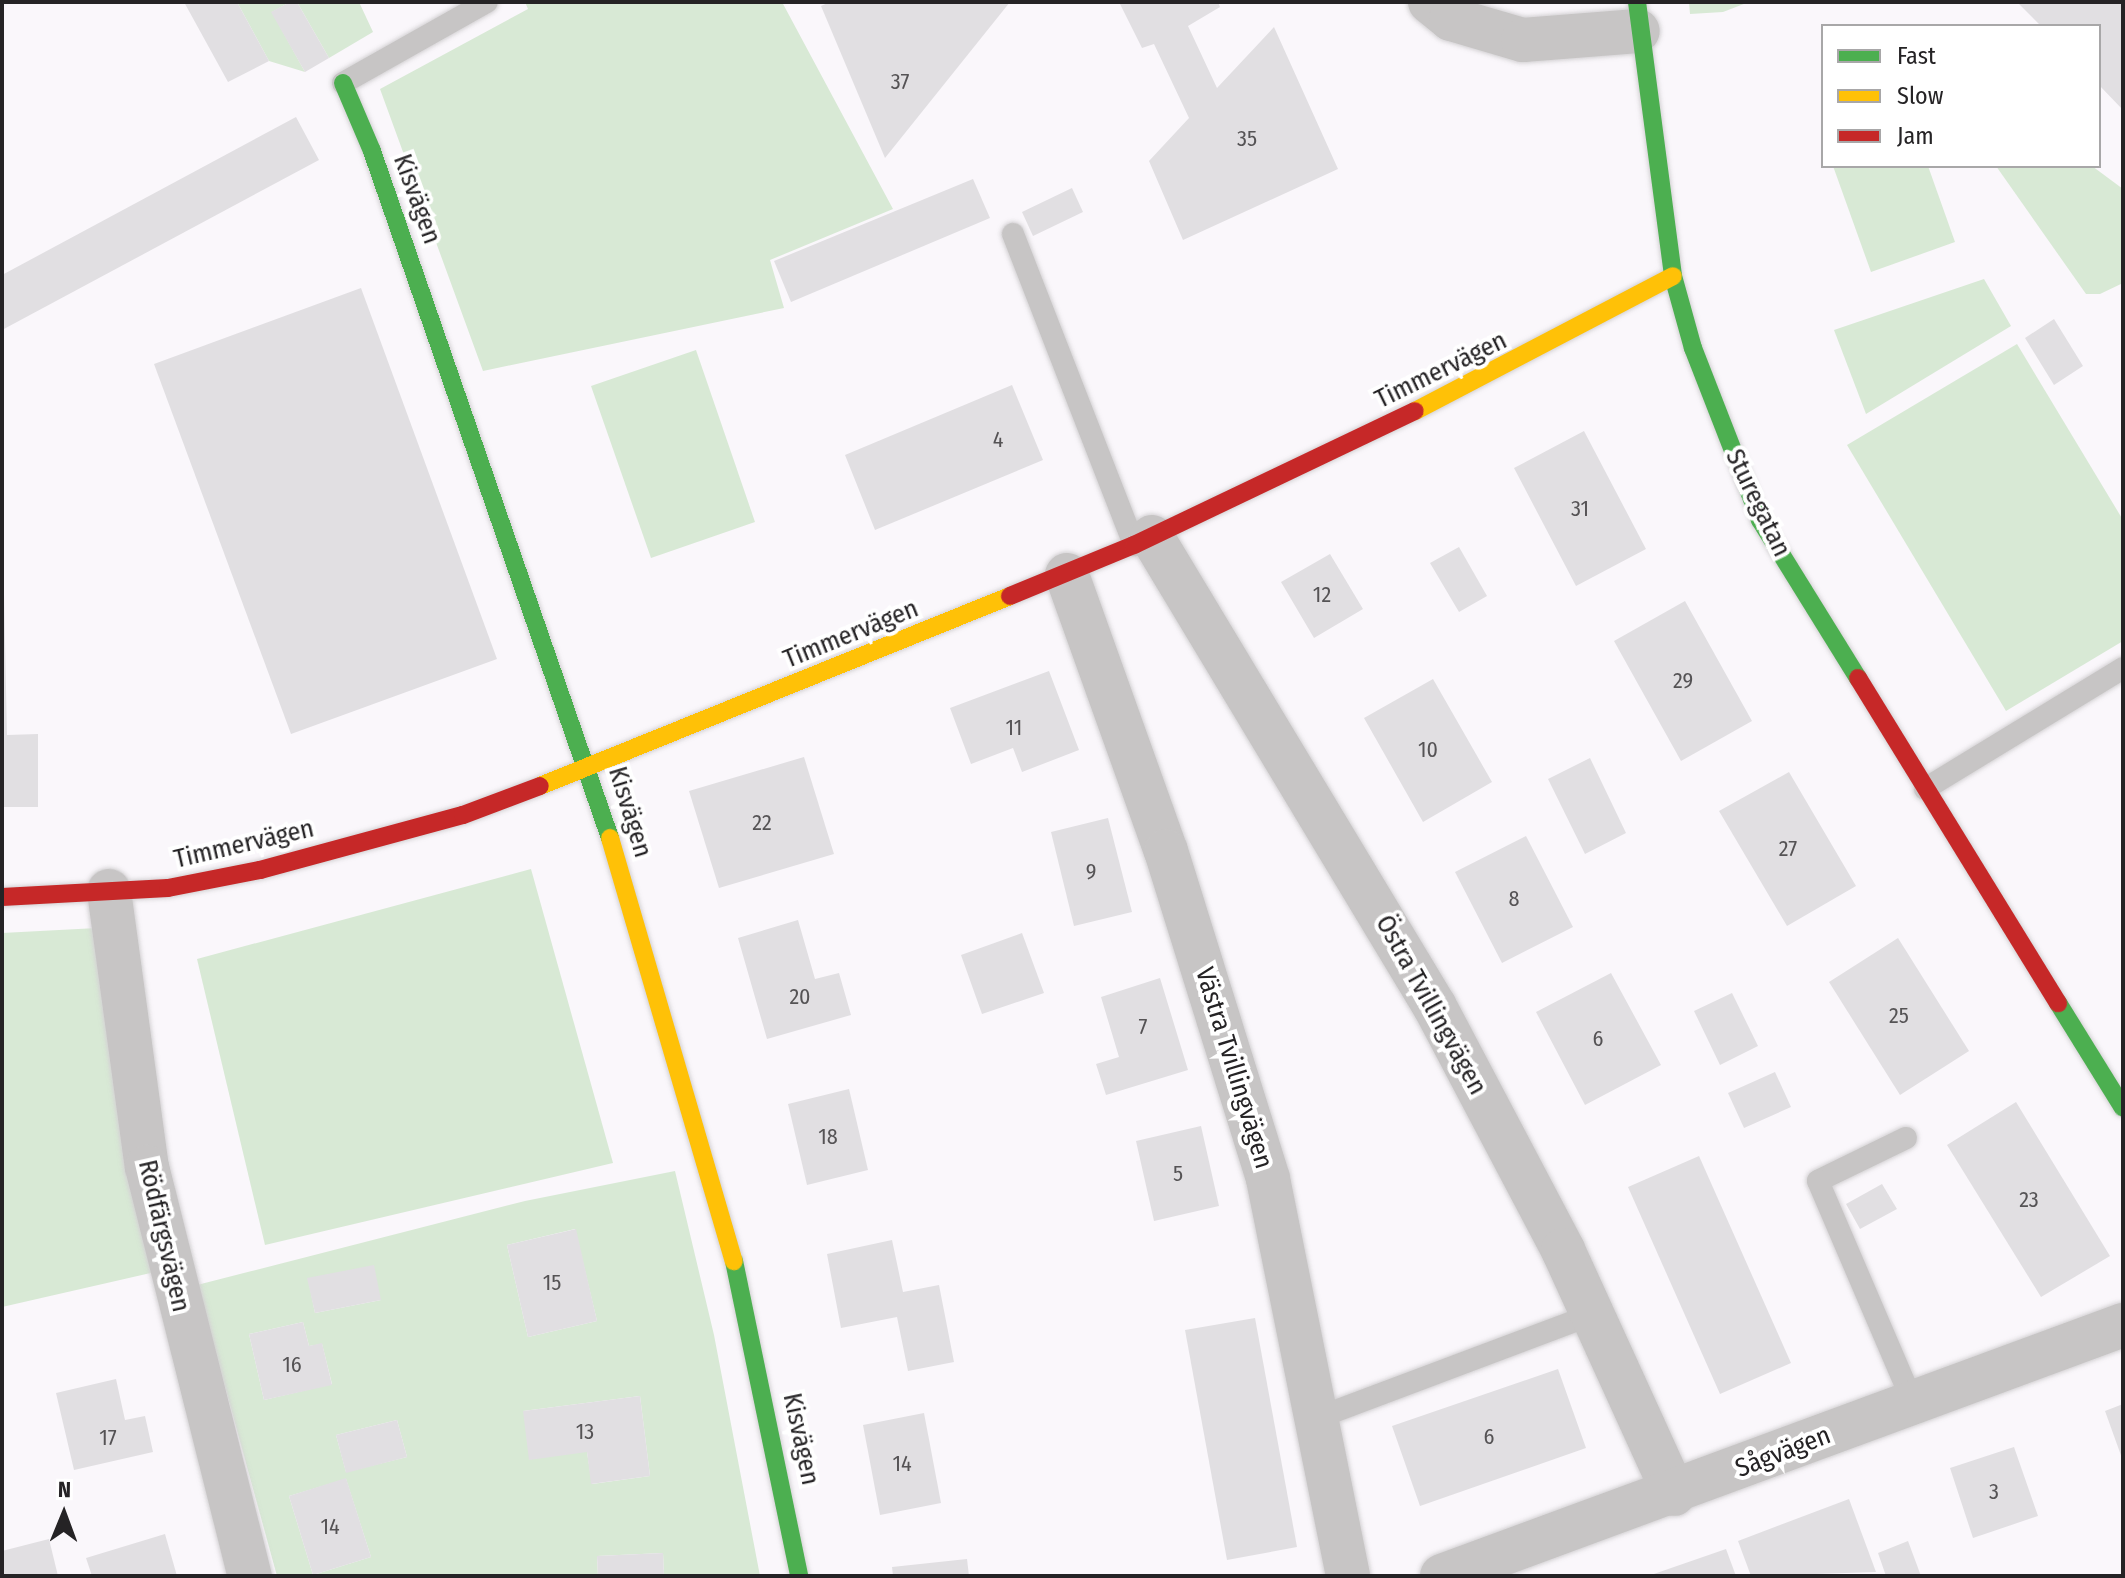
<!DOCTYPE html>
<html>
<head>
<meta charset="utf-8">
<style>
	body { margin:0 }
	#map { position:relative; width:2125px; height:1578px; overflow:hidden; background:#faf7fb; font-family:"Fira Sans Condensed",sans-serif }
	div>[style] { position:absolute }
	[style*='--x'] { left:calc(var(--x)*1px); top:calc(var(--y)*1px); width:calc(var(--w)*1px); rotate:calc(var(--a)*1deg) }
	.green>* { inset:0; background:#d8e9d5 }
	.building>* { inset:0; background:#e1dfe2 }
	.roads { filter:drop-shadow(0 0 2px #d4d2d4) drop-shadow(0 0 2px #d4d2d4) }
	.lane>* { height:22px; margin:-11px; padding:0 11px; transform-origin:11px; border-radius:11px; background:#c7c5c5 }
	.street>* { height:44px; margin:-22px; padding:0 22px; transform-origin:22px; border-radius:22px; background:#c7c5c5 }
	.fast>* { height:18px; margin:-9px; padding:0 9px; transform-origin:9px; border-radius:9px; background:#4caf50 }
	.slow>* { height:18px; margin:-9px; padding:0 9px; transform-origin:9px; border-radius:9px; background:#ffc107 }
	.jam>* { height:18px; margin:-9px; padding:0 9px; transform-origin:9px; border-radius:9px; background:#c62828 }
	span { translate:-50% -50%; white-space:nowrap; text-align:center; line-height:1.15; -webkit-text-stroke:8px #fff; paint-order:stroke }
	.number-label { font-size:22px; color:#555355 }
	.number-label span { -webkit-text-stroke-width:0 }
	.street-label { font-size:26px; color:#252325 }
	.frame { position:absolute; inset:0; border:4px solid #252325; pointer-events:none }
	.legend { position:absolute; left:1821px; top:24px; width:280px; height:144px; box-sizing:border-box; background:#fff; border:2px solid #a8a7a8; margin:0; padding:10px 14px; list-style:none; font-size:24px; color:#252325 }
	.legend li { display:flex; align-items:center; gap:16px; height:40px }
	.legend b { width:40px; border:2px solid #a8a7a8 }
	.north { position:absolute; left:24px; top:1474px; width:80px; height:80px; -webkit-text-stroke:6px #fff; paint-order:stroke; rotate:1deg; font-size:22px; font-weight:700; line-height:32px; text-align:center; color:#252325 }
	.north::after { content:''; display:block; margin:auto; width:28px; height:36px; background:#252325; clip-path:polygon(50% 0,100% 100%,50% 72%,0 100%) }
</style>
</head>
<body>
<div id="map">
	<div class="green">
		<div style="clip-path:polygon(237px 2px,290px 2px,272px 12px,305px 72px,269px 61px)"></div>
		<div style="clip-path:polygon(297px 2px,359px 2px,373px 32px,329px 58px)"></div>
		<div style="clip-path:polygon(525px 2px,782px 2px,893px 209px,770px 260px,784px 308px,483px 371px,380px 89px,528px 9px)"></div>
		<div style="clip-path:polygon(1689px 2px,1749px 2px,1723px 12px,1690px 14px)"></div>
		<div style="clip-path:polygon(1833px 166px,1928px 166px,1955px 242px,1871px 272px)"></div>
		<div style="clip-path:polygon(1996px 166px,2092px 166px,2123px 189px,2123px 283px,2100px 294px,2086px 294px)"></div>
		<div style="clip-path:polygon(1984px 279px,2011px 326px,1866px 414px,1834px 330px)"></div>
		<div style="clip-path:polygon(2017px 344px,2123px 520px,2123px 641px,2006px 711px,1847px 445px)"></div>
		<div style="clip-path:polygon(696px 350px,755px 522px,651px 558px,591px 386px)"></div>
		<div style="clip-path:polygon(531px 869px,613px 1163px,265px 1245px,197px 959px)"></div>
		<div style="clip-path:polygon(97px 928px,155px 1272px,2px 1307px,2px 933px)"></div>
		<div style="clip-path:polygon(evenodd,675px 1171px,714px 1335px,760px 1576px,664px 1576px,663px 1553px,597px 1556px,598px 1576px,277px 1576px,197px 1285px,525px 1201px,675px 1171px,575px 1229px,597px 1321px,528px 1337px,507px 1245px,575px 1229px,675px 1171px,308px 1278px,381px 1300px,315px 1313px,308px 1278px,675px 1171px,303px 1322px,309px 1346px,322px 1344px,332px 1384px,264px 1400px,249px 1334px,303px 1322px,675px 1171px,640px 1396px,650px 1476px,592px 1484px,587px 1452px,523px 1411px,640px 1396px,675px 1171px,397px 1420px,407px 1457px,346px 1472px,336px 1435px,397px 1420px,675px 1171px,346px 1479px,371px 1557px,313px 1575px,289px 1496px,346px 1479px)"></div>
	</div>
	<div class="building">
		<div style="clip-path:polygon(184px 2px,237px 2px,269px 61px,228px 82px)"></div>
		<div style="clip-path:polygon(290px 2px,297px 2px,329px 58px,305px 72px,271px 12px)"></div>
		<div style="clip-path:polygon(830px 2px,1010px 2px,885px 158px,821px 6px)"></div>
		<div style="clip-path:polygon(1119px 2px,1218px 2px,1220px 7px,1188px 26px,1217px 88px,1274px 27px,1338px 169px,1183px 240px,1149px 161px,1189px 118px,1154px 44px,1142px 48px)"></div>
		<div style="clip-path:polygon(2017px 2px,2123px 2px,2123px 110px,2099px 85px,2099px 26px,2041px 26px)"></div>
		<div style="clip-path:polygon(296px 117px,319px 160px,2px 330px,2px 275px)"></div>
		<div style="clip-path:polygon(973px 179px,990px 218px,791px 302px,774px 261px)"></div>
		<div style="clip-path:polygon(1072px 188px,1083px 212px,1033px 236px,1022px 212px)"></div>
		<div style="clip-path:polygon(361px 288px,497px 659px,291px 734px,154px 364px)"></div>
		<div style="clip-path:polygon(2054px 319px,2083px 366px,2054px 385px,2025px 338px)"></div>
		<div style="clip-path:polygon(1012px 385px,1043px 460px,875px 530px,845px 455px)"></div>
		<div style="clip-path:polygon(1584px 431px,1646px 549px,1576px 586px,1514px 468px)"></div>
		<div style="clip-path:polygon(2px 498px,7px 735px,38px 734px,38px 807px,2px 807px)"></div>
		<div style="clip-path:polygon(1459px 547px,1487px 596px,1459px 612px,1430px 563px)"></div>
		<div style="clip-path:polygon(1330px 554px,1363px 609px,1314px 638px,1281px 582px)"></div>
		<div style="clip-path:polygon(1685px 601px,1752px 721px,1681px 761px,1614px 641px)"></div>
		<div style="clip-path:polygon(1049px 671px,1079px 750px,1022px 772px,1013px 748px,971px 764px,950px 708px)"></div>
		<div style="clip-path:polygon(1433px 679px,1492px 782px,1423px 822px,1364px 718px)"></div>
		<div style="clip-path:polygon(804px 757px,834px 854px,719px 888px,689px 791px)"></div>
		<div style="clip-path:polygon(1590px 758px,1626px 833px,1585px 854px,1548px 779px)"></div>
		<div style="clip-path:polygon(1789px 772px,1856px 886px,1787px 926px,1719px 811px)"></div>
		<div style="clip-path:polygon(1108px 818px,1132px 912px,1074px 926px,1051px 832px)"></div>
		<div style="clip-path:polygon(1526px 836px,1573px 927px,1502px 963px,1455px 872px)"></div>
		<div style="clip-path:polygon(798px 920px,815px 979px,839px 973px,851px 1015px,767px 1039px,738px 938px)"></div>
		<div style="clip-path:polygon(1022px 933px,1044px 993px,982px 1014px,961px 955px)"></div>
		<div style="clip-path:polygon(1898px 938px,1969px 1051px,1900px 1095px,1829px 982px)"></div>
		<div style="clip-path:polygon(1611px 973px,1661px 1065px,1585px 1105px,1536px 1012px)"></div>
		<div style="clip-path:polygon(1160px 978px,1188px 1070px,1106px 1095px,1096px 1064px,1119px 1057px,1101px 997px)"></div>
		<div style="clip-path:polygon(1732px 993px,1758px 1046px,1720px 1065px,1694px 1011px)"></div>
		<div style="clip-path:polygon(1775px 1072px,1791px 1107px,1744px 1128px,1728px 1093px)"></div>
		<div style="clip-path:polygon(849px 1089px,868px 1170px,807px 1185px,788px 1104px)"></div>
		<div style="clip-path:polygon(2016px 1102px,2110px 1256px,2041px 1297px,1947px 1145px)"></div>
		<div style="clip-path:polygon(1201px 1126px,1219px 1206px,1154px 1221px,1136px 1141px)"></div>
		<div style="clip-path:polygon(1699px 1156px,1791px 1363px,1720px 1394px,1628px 1187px)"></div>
		<div style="clip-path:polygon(1882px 1184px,1897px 1209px,1860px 1229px,1846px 1204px)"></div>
		<div style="clip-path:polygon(576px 1229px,597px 1321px,528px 1337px,507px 1245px)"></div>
		<div style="clip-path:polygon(892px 1240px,903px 1292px,939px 1285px,954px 1362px,908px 1371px,897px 1317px,841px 1328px,827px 1254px)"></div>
		<div style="clip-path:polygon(374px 1265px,381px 1300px,315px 1313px,307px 1278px)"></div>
		<div style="clip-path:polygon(1255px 1318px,1297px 1547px,1227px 1560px,1185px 1330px)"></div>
		<div style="clip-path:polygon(303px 1322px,309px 1346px,322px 1343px,332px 1385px,264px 1400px,249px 1334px)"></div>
		<div style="clip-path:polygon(1558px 1369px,1586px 1448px,1420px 1506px,1392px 1426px)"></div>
		<div style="clip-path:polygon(116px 1379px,125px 1420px,145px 1416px,153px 1452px,74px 1470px,56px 1393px)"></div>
		<div style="clip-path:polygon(640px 1396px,650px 1476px,591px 1484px,587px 1452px,529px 1460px,523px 1411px)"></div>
		<div style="clip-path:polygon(2123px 1404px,2123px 1461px,2105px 1411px)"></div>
		<div style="clip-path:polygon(924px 1413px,941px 1503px,880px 1515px,863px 1425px)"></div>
		<div style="clip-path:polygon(397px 1420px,407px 1457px,346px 1473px,336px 1435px)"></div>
		<div style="clip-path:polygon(2014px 1447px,2038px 1516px,1973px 1538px,1950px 1468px)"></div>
		<div style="clip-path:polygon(346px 1478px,371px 1557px,313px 1575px,289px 1496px)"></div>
		<div style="clip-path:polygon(1849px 1499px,1876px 1572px,1751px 1576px,1738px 1541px)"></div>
		<div style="clip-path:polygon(165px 1534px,177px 1576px,92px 1576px,86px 1558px)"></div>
		<div style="clip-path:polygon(49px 1539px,58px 1576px,2px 1576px,2px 1551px)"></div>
		<div style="clip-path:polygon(1908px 1541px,1921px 1576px,1886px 1576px,1878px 1553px)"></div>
		<div style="clip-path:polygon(1726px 1549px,1736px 1576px,1648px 1576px)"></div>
		<div style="clip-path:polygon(663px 1553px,664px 1576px,598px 1576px,597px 1556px)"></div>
		<div style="clip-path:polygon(967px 1559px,969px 1576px,893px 1576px,892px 1567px)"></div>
	</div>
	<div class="roads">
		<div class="lane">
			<div style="--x:343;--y:83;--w:165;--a:-29.4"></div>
			<div style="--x:1013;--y:234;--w:334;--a:68.7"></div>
			<div style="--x:1925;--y:789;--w:232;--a:-31.4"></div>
			<div style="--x:1906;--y:1138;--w:98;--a:154"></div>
			<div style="--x:1818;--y:1181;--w:241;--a:66.8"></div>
			<div style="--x:1317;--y:1418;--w:293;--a:-20.6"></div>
		</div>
		<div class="street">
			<div style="--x:1430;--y:2;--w:27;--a:39"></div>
			<div style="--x:1451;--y:19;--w:75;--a:16.3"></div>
			<div style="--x:1523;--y:40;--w:115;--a:-4.5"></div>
			<div style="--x:1152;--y:537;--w:549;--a:58.95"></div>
			<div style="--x:1435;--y:1007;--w:275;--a:62.2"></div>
			<div style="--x:1563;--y:1250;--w:268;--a:65.5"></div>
			<div style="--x:1067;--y:575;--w:293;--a:70.3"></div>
			<div style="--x:1166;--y:851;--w:343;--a:72.7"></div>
			<div style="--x:1268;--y:1179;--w:405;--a:78.6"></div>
			<div style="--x:109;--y:891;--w:279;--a:82.2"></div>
			<div style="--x:147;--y:1167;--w:422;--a:75.9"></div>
			<div style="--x:1442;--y:1576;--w:726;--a:-20.23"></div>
		</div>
		<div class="fast">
			<div style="--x:1637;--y:2;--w:276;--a:82.5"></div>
			<div style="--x:1673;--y:276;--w:75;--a:74.5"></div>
			<div style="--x:1693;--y:348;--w:185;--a:68.7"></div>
			<div style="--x:1760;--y:520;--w:186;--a:58.2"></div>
			<div style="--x:343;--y:83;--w:74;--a:66.9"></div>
			<div style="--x:372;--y:151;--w:727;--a:70.89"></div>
			<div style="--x:2058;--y:1003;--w:123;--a:58.2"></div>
			<div style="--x:734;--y:1261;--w:322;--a:78.3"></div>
		</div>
		<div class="slow">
			<div style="--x:1415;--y:411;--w:291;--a:-27.6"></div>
			<div style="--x:540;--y:786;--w:507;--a:-22.01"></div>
			<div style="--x:610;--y:838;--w:441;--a:73.7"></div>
		</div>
		<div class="jam">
			<div style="--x:1010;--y:596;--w:134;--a:-22.4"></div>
			<div style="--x:1134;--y:545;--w:311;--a:-25.5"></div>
			<div style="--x:1858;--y:678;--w:382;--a:58.4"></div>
			<div style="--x:2;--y:897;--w:166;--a:-3.1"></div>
			<div style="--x:168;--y:888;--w:94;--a:-11.1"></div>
			<div style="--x:260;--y:870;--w:210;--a:-15.2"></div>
			<div style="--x:463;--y:815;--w:82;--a:-20.6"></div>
		</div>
	</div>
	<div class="number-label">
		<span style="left:900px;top:82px">37</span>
		<span style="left:1247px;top:139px">35</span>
		<span style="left:998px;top:440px">4</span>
		<span style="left:1580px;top:509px">31</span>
		<span style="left:1322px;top:595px">12</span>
		<span style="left:1683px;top:681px">29</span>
		<span style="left:1014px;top:728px">11</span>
		<span style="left:1428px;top:750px">10</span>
		<span style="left:762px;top:823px">22</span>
		<span style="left:1788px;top:849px">27</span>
		<span style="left:1091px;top:872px">9</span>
		<span style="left:1514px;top:899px">8</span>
		<span style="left:800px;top:997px">20</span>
		<span style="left:1899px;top:1016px">25</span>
		<span style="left:1143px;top:1027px">7</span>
		<span style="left:1598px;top:1039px">6</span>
		<span style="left:828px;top:1137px">18</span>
		<span style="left:1178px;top:1174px">5</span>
		<span style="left:2029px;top:1200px">23</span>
		<span style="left:552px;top:1283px">15</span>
		<span style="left:292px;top:1365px">16</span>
		<span style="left:585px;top:1432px">13</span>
		<span style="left:1489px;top:1437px">6</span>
		<span style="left:108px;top:1438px">17</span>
		<span style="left:902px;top:1464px">14</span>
		<span style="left:1994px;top:1492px">3</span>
		<span style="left:330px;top:1527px">14</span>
	</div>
	<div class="street-label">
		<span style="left:417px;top:199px;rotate:70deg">Kisvägen</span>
		<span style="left:1441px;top:370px;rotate:-26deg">Timmervägen</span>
		<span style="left:1758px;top:503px;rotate:64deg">Sturegatan</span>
		<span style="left:851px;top:634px;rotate:-22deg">Timmervägen</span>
		<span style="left:630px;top:812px;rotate:73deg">Kisvägen</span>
		<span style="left:244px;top:844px;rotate:-13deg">Timmervägen</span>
		<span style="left:1431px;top:1005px;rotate:61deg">Östra Tvillingvägen</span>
		<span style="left:1234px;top:1068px;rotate:73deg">Västra Tvillingvägen</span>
		<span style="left:164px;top:1236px;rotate:77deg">Rödfärgsvägen</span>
		<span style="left:801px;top:1439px;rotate:78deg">Kisvägen</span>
		<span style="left:1783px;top:1452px;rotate:-21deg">Sågvägen</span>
	</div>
	<div class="frame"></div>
	<ul class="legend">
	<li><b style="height:10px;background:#4caf50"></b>Fast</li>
	<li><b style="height:10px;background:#ffc107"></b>Slow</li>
	<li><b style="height:10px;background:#c62828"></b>Jam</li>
	</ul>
	<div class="north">N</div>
</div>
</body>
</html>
